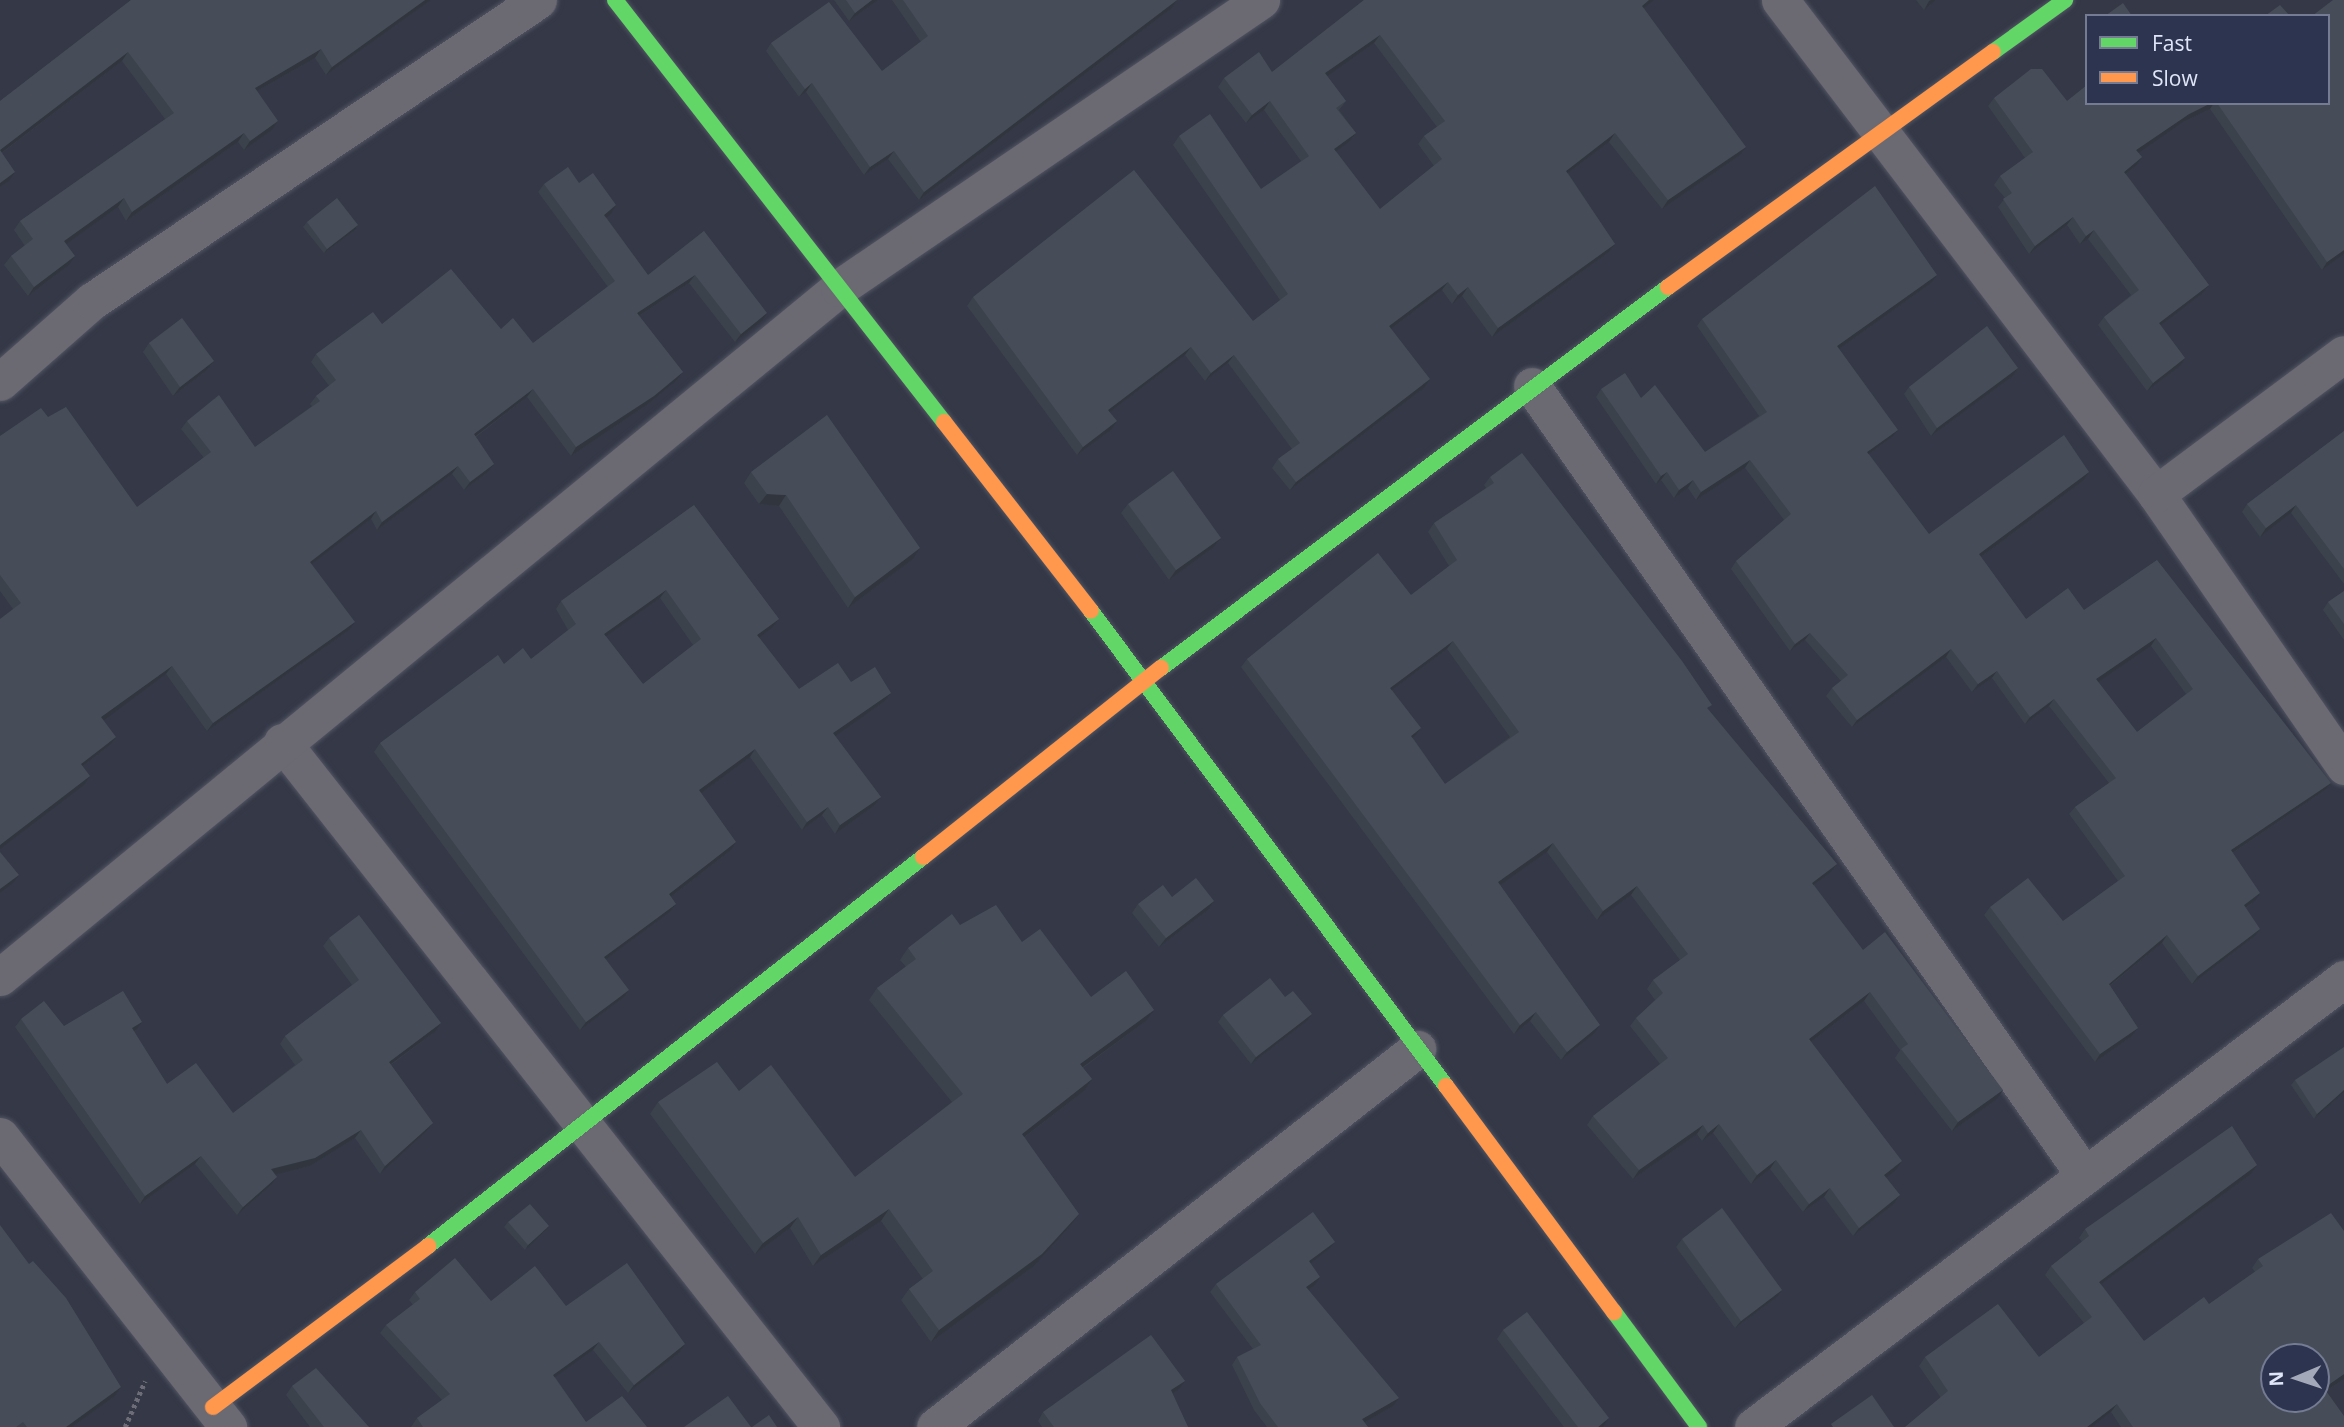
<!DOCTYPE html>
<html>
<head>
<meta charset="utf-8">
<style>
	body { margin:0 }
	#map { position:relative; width:2344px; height:1427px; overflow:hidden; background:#343847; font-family:"Open Sans",sans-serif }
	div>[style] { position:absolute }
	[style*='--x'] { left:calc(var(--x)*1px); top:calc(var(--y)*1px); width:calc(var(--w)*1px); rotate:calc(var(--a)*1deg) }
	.path>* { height:4.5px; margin-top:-2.25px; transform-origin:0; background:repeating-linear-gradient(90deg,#6d6d77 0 3.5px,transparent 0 7px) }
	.roads { filter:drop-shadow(0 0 2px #515562) drop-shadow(0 0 2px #515562) }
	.street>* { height:37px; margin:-18.5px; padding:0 18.5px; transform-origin:18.5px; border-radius:18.5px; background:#6b6972 }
	.fast>* { height:16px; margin:-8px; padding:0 8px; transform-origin:8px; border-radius:8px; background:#63d668 }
	.slow>* { height:16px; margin:-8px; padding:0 8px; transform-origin:8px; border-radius:8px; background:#ff974d }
	.wall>* { inset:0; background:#3c424c }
	.shaded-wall>* { inset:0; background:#31363e }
	.building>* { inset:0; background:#464d58 }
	span { translate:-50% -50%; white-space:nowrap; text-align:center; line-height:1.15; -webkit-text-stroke:5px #2c344f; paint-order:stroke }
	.legend { position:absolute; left:2085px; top:14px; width:245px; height:91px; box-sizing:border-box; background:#2c344f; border:2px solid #747b93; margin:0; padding:9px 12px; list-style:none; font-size:21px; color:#e0e6f8 }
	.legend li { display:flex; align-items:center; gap:14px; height:35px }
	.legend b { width:35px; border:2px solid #747b93 }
	.north { position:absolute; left:2260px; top:1343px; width:70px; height:70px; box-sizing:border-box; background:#2c344f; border:2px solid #747b93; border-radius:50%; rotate:268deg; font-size:19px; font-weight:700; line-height:28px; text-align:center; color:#e0e6f8 }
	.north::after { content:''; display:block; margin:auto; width:24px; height:32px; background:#a4a9ba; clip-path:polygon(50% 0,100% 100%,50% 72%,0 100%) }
</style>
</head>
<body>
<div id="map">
	<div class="path">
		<div style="--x:125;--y:1427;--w:50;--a:-66.5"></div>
	</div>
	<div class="roads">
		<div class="street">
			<div style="--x:1780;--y:0;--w:621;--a:52.72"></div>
			<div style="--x:2156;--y:494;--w:331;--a:55.3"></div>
			<div style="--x:0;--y:382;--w:123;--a:-41.4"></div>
			<div style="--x:92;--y:301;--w:538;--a:-34.01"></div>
			<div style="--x:1532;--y:386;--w:964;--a:55.01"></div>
			<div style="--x:2156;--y:494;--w:234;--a:-36.7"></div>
			<div style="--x:282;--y:742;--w:872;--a:51.8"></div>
			<div style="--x:0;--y:977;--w:1086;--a:-39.39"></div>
			<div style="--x:839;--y:288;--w:511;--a:-34.31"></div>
			<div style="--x:0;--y:1136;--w:370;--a:51.9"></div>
			<div style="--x:935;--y:1427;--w:613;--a:-38.1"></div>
			<div style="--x:1753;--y:1427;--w:742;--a:-37.16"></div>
		</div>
		<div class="fast">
			<div style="--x:615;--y:0;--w:535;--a:52.06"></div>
			<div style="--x:1993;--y:52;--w:89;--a:-35.8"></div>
			<div style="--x:1091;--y:611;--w:593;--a:53.23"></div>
			<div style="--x:1161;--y:668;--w:634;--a:-36.92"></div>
			<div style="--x:428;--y:1246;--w:630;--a:-38.16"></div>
			<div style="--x:1614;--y:1312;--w:143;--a:53.5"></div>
		</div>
		<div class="slow">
			<div style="--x:1668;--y:287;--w:401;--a:-35.9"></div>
			<div style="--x:944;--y:422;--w:239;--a:52.1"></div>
			<div style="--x:923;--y:857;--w:304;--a:-38.5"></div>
			<div style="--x:1446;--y:1086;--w:282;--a:53.4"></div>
			<div style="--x:213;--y:1407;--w:269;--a:-36.8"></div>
		</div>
	</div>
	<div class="wall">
		<div style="clip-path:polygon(131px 0,431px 0,326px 75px,315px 58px,257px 91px,272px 130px,244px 150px,238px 142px,126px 221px,118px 207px,66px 244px,69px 265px,28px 296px,4px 265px,11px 256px,25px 246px,14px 230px,20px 221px,165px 119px,122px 61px,2px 153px,9px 181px,0 187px,0 101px)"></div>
		<div style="clip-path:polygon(834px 0,878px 0,849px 21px)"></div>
		<div style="clip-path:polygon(892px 0,1177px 0,1172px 8px,919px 200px,888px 159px,864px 175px,806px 92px,799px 97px,766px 51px,771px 43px,882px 71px,921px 42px)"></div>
		<div style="clip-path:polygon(evenodd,1364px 0,1644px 8px,1740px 155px,1662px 209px,1609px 142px,1568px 173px,1615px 244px,1609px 252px,1492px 337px,1462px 296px,1452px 304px,1442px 290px,1391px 329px,1424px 388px,1290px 490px,1272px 468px,1278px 459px,1292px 449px,1228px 363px,1205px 381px,1185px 355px,1110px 412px,1111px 430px,1077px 455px,967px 306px,973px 297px,1253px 321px,1280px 300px,1173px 145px,1179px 136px,1261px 189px,1301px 161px,1264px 110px,1246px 123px,1218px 87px,1224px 78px,1272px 72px,1364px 0,1374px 43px,1437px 127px,1424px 136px,1418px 144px,1434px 166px,1380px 209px,1336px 151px,1349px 142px,1356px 133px,1339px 110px,1346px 101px,1327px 76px,1374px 43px)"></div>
		<div style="clip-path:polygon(1916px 0,1936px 0,1924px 10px)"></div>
		<div style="clip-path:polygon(2344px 0,2344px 254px,2322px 270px,2210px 109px,2183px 122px,2138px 152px,2142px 157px,2137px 165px,2126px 174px,2209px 285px,2203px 293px,2160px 325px,2180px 366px,2147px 391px,2098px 325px,2104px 317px,2131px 295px,2088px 239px,2080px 244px,2067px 225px,2029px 254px,1998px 207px,2005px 198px,1994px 185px,2000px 176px,2025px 158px,1988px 106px,1994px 98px,2087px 103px,2328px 103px)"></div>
		<div style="clip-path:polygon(579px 183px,611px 214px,606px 217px,648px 275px,704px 231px,762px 321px,735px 342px,689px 283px,639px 316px,683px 372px,677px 380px,648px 404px,571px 456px,527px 397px,476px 437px,494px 464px,488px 472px,464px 490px,452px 474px,377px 530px,371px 519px,311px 564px,349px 630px,207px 731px,166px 674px,103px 720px,110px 745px,83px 766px,84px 785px,13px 609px,0 591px,0 436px,48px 417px,137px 507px,204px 458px,181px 429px,187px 421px,255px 447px,312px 406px,310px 404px,316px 396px,329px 386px,311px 362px,316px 354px,382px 324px,501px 329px,533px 343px,608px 287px,538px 192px,544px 184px)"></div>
		<div style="clip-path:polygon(307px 222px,358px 225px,355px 230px,324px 253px,303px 227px)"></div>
		<div style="clip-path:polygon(evenodd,1931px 283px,1839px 349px,1892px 437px,1869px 454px,1929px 534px,2089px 472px,2084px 480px,1981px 557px,2026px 619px,2084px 610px,2157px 560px,2325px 790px,2233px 853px,2255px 901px,2246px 908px,2255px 936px,2192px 984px,2162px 943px,2110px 986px,2138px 1028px,2132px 1036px,2095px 1062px,1984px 915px,1990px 907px,2063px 921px,2118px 881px,2069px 814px,2075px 807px,2109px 783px,2049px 706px,2025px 724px,1992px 678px,1972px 692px,1946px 657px,1852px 727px,1826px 696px,1832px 688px,1841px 681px,1805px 640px,1790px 651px,1731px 569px,1736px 561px,1784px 520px,1745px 468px,1696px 500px,1688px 488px,1674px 498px,1661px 480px,1656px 484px,1596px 397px,1601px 389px,1641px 398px,1705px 452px,1759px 416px,1697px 326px,1702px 319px,1931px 283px,2151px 646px,2186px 694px,2137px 732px,2098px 682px,2151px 646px)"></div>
		<div style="clip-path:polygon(149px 343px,214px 361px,207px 370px,173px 396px,143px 352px)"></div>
		<div style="clip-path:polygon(2018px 368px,2013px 376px,1931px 436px,1904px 394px,1909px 387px)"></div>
		<div style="clip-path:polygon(2344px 431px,2344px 584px,2291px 513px,2260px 537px,2242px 512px,2247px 504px)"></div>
		<div style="clip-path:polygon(751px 472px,913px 559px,848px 608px,779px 506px,759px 504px,744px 483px)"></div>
		<div style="clip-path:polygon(evenodd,1490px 477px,1709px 710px,1837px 864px,1831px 872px,1814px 885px,1863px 950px,1997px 1099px,1952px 1131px,1895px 1058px,1900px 1050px,1864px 1001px,1811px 1042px,1896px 1170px,1886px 1177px,1900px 1195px,1894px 1204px,1853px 1236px,1824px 1197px,1803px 1212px,1770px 1169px,1751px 1184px,1713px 1133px,1702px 1141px,1697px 1134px,1633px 1179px,1587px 1125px,1593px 1116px,1660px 1064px,1630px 1026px,1636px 1018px,1655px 1000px,1647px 989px,1653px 980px,1680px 960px,1631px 895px,1597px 920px,1547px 852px,1500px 885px,1594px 1034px,1561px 1060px,1530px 1021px,1514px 1034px,1241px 667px,1247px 659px,1411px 595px,1449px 566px,1428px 532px,1434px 523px,1486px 488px,1484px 485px,1490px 477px,1447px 649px,1510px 737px,1445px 784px,1413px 738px,1421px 728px,1392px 690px,1447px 649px)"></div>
		<div style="clip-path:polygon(1128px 504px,1221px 538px,1214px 547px,1169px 580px,1121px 513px)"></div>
		<div style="clip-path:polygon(evenodd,694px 505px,779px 619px,773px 627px,759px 637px,799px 689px,851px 682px,891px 693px,885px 701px,835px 736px,881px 797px,875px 805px,835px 834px,822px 815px,802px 830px,750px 757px,701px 793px,731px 850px,671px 897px,676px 904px,670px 912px,606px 959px,623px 998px,580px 1030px,374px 752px,380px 743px,504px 664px,531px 659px,568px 630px,556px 609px,561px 601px,694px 505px,660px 598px,693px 645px,643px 684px,606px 636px,660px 598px)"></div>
		<div style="clip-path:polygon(2344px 591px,2344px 640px,2323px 610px,2328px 602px)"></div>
		<div style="clip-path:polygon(1172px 897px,1214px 901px,1208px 910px,1159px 947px,1132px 913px,1138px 904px)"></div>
		<div style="clip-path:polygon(960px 925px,1022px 942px,1091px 997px,1146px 1021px,1083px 1068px,1092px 1079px,1084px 1091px,1025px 1137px,1071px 1225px,1034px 1266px,931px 1342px,901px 1300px,909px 1289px,923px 1279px,881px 1221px,813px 1266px,790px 1228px,755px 1254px,650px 1114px,658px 1102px,739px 1091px,855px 1177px,952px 1102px,869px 1000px,877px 988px,906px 967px,900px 960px,908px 948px)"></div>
		<div style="clip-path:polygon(329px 938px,441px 1023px,436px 1031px,391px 1065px,433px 1123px,427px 1131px,380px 1174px,355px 1138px,310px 1166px,275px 1174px,271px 1185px,237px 1215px,195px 1164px,140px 1204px,15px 1027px,21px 1019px,64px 1026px,136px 1030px,134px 1032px,167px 1084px,233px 1113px,295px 1065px,280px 1044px,285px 1036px,352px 985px,323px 946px)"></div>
		<div style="clip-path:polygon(1285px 997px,1307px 1021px,1251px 1064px,1218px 1022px,1223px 1015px)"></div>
		<div style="clip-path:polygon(2295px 1080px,2344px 1092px,2314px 1119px,2291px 1085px)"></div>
		<div style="clip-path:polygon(2257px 1165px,2251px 1174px,2101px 1284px,2144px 1341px,2209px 1304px,2255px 1272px,2252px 1268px,2258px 1259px,2344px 1231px,2344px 1379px,2326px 1391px,2344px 1427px,2121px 1427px,2111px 1412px,2092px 1427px,1905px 1427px,1941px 1398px,1919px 1366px,1925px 1357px,2039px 1357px,2084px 1323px,2045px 1275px,2051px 1266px,2082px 1242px,2079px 1238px,2085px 1229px)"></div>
		<div style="clip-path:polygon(508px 1222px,545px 1231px,525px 1250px,504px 1227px)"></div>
		<div style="clip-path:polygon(1682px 1239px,1777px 1297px,1735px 1328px,1676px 1247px)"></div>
		<div style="clip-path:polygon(1329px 1249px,1310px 1263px,1315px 1285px,1308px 1290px,1393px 1406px,1364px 1423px,1368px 1427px,1267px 1427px,1254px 1410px,1232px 1365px,1237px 1357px,1253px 1349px,1210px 1292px,1216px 1284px)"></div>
		<div style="clip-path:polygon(415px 1292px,491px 1301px,566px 1306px,685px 1344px,679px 1353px,628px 1393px,593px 1350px,555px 1377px,586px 1422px,647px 1427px,411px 1427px,417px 1418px,442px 1400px,380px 1333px,386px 1325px,413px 1305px,409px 1300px)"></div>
		<div style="clip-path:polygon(1503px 1330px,1603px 1427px,1564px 1427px,1497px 1339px)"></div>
		<div style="clip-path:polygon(292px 1386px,369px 1427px,310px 1427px,286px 1395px)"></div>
		<div style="clip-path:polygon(121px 1387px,115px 1396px,72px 1427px,0 1427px)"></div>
		<div style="clip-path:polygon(1179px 1389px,1172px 1394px,1188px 1427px,1042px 1427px,1038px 1421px,1043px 1412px)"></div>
	</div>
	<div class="shaded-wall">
		<div style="clip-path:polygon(425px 0,431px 0,326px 75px,332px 67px)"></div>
		<div style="clip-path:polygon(872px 0,878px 0,849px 21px,855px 13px)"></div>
		<div style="clip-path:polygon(1177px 0,1172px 8px,919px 200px,924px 192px)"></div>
		<div style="clip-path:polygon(1649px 0,1654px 0,1636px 14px,1642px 6px)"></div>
		<div style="clip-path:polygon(1931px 0,1936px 0,1924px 10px,1929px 1px)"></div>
		<div style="clip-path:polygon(1380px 35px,1374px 43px,1319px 82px,1325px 73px)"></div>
		<div style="clip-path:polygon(321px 49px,315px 58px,248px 96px,255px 88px)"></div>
		<div style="clip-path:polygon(128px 52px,122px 61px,0 154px,0 150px)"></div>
		<div style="clip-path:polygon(812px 83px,806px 92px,799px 97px,805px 89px)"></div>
		<div style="clip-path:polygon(1270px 101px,1264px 110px,1246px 123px,1252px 115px)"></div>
		<div style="clip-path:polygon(2211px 103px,2214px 103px,2210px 109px,2183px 122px,2131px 158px,2136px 150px,2189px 114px)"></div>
		<div style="clip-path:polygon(278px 121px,272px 130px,244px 150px,250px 141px)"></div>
		<div style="clip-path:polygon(244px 133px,238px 142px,126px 221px,132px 212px)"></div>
		<div style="clip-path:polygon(1356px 133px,1349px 142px,1328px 157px,1334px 149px)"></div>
		<div style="clip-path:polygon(1615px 133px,1609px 142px,1560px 179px,1566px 171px)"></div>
		<div style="clip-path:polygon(1746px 147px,1740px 155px,1662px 209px,1668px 200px)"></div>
		<div style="clip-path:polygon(894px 151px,888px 159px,864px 175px,870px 167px)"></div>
		<div style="clip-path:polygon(2142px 157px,2137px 165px,2118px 180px,2124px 172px)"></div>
		<div style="clip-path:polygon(15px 172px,9px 181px,0 187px,0 183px)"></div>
		<div style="clip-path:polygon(124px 198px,118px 207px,58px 250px,64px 241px)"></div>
		<div style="clip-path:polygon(616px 205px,611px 214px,599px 223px,604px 215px)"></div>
		<div style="clip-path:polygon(2073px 217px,2067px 225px,2029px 254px,2035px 246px)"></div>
		<div style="clip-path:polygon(358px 225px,355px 230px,324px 253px,327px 249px)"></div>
		<div style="clip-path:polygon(2094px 230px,2088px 239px,2080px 244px,2086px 236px)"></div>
		<div style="clip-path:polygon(1615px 244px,1609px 252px,1492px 337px,1498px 328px)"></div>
		<div style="clip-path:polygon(2344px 250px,2344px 254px,2322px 270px,2327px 262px)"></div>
		<div style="clip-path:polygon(75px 256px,69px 265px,28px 296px,34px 287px)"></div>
		<div style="clip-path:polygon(695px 275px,689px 283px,631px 321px,637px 313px)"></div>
		<div style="clip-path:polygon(1937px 275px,1931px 283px,1832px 354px,1837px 346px)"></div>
		<div style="clip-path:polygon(1448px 282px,1442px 290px,1383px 335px,1389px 326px)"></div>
		<div style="clip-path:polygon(2209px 285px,2203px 293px,2153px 331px,2159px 323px)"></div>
		<div style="clip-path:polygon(1468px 287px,1462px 296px,1452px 304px,1458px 295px)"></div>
		<div style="clip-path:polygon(767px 313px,762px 321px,735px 342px,741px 334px)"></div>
		<div style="clip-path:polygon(1191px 347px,1185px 355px,1102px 418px,1108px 410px)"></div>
		<div style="clip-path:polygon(1234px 355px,1228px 363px,1205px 381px,1211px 373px)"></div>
		<div style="clip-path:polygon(2185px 358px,2180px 366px,2147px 391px,2153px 383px)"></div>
		<div style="clip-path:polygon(214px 361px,207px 370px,173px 396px,180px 387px)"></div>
		<div style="clip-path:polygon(2018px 368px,2013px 376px,1931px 436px,1937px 428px)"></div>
		<div style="clip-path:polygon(683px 372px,677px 380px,648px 404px,571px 456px,576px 447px)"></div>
		<div style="clip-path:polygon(1430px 379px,1424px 388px,1290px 490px,1296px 482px)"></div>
		<div style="clip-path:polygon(533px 389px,527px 397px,468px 442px,474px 434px)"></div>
		<div style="clip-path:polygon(1117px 421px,1111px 430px,1077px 455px,1083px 447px)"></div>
		<div style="clip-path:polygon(1898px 430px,1892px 437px,1862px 459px,1867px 452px)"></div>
		<div style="clip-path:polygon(1750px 460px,1745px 468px,1696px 500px,1701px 492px)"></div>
		<div style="clip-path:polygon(494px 464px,488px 472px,464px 490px,470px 482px)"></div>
		<div style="clip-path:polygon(458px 466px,452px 474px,377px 530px,382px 522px)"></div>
		<div style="clip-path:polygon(1667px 472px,1661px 480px,1656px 484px,1661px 476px)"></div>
		<div style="clip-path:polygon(2089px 472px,2084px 480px,1974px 562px,1979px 554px)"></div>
		<div style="clip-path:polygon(1693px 480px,1688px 488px,1674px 498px,1679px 490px)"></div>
		<div style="clip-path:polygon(767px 494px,786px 495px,779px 506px,759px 504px)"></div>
		<div style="clip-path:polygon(2296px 505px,2291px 513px,2260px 537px,2266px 528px)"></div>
		<div style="clip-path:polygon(376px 511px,371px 519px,304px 570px,310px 562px)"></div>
		<div style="clip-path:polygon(1221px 538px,1214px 547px,1169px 580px,1176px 570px)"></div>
		<div style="clip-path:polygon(920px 548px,913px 559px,848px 608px,855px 597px)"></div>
		<div style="clip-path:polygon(666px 590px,660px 598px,598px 642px,604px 634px)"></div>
		<div style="clip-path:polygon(779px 619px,773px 627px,752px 643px,757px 635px)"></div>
		<div style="clip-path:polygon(355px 622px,349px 630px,207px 731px,213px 723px)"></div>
		<div style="clip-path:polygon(1810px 633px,1805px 640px,1790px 651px,1795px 644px)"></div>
		<div style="clip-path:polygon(2156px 638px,2151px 646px,2091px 687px,2096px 679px)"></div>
		<div style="clip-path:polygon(1453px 641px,1447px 649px,1384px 696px,1390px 688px)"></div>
		<div style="clip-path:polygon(1951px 649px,1946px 657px,1852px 727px,1857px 720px)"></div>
		<div style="clip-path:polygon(172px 666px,166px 674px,96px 726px,101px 717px)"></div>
		<div style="clip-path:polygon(1997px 671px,1992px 678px,1972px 692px,1978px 684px)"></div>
		<div style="clip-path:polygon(891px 693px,885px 701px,827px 742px,833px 733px)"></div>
		<div style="clip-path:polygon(2054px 699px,2049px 706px,2025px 724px,2030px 717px)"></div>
		<div style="clip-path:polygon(1421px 728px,1415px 736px,1405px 744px,1411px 736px)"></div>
		<div style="clip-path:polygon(116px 737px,110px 745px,75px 772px,81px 764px)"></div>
		<div style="clip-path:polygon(755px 749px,750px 757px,693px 799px,699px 790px)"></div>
		<div style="clip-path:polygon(90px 776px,84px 785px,0 849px,0 845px)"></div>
		<div style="clip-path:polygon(2331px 783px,2325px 790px,2225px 858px,2231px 850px)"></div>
		<div style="clip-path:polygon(881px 797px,875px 805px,835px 834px,840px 825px)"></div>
		<div style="clip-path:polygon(828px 807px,822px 815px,802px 830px,807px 822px)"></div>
		<div style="clip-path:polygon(736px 842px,731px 850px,663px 903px,669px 894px)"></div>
		<div style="clip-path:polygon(1553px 843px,1547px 852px,1492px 891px,1498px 882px)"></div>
		<div style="clip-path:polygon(1837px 864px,1831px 872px,1806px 891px,1812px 883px)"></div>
		<div style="clip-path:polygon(19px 875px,13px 883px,0 893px,0 889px)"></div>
		<div style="clip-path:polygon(1637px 886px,1631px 895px,1597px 920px,1603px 911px)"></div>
		<div style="clip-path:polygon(2260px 893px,2255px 901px,2238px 913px,2244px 905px)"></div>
		<div style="clip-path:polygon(1214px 901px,1208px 910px,1159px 947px,1166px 938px)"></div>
		<div style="clip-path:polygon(676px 904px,670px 912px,598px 965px,604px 957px)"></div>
		<div style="clip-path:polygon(2260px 929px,2255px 936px,2192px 984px,2198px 976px)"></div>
		<div style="clip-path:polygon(2167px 935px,2162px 943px,2103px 991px,2109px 984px)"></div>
		<div style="clip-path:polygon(629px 990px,623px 998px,580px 1030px,586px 1022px)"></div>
		<div style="clip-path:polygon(1870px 992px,1864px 1001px,1803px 1048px,1809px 1039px)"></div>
		<div style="clip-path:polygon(1154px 1010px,1146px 1021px,1072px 1075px,1080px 1064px)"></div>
		<div style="clip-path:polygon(1536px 1012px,1530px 1021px,1514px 1034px,1520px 1025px)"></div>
		<div style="clip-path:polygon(1312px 1014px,1307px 1021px,1251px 1064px,1256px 1057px)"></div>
		<div style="clip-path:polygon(142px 1022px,136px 1030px,126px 1036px,132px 1028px)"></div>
		<div style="clip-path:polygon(441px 1023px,436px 1031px,383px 1070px,389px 1062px)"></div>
		<div style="clip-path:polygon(1600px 1025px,1594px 1034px,1561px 1060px,1567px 1052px)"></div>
		<div style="clip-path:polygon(2138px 1028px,2132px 1036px,2095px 1062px,2100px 1054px)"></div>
		<div style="clip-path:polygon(1092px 1079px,1084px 1091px,1014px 1145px,1022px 1134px)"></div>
		<div style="clip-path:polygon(2003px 1090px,1997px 1099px,1952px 1131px,1958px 1122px)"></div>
		<div style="clip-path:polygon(2344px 1090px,2344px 1092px,2314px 1119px,2317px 1114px)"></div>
		<div style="clip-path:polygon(433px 1123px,427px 1131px,380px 1174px,385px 1166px)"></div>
		<div style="clip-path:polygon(1719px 1124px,1713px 1133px,1702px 1141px,1708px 1133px)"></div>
		<div style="clip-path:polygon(1703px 1125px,1697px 1134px,1633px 1179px,1639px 1170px)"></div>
		<div style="clip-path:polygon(361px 1130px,355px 1138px,310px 1166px,265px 1177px,271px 1169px)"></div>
		<div style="clip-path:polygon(201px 1156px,195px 1164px,140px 1204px,145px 1196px)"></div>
		<div style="clip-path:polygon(1776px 1160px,1770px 1169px,1751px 1184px,1757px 1175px)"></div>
		<div style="clip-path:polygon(1902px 1161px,1896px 1170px,1878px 1184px,1884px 1175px)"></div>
		<div style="clip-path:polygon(2257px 1165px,2251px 1174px,2093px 1290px,2099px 1282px)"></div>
		<div style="clip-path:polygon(277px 1177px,271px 1185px,237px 1215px,243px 1207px)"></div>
		<div style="clip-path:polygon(1830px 1188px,1824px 1197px,1803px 1212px,1809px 1204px)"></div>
		<div style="clip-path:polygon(1900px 1195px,1894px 1204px,1853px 1236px,1859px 1228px)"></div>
		<div style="clip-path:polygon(889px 1209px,881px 1221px,813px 1266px,821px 1255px)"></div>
		<div style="clip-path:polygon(1079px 1214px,1071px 1225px,1034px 1266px,931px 1342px,939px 1330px)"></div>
		<div style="clip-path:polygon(798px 1217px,790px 1228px,755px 1254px,763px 1243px)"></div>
		<div style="clip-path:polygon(549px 1226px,545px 1231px,525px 1250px,528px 1245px)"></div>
		<div style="clip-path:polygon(1335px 1242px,1329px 1249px,1303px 1269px,1309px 1261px)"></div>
		<div style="clip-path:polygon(1320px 1277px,1315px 1285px,1301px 1295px,1306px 1287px)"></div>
		<div style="clip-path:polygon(1782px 1290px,1777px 1297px,1735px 1328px,1741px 1321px)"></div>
		<div style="clip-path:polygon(599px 1342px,593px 1350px,547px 1383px,553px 1375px)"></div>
		<div style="clip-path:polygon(685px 1344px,679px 1353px,628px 1393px,634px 1385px)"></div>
		<div style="clip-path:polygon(2344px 1374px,2344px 1379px,2318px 1396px,2324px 1388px)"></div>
		<div style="clip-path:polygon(1185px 1381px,1179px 1389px,1165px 1399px,1171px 1390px)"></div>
		<div style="clip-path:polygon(121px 1387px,115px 1396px,72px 1427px,66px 1427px)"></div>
		<div style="clip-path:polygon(1399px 1398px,1393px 1406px,1357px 1427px,1362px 1419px)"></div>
		<div style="clip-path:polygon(2117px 1404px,2111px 1412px,2092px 1427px,2087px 1427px)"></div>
		<div style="clip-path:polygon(1609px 1418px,1603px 1427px,1598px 1427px)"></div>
	</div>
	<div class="building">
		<div style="clip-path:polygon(131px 0,425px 0,332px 67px,321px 49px,255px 88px,278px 121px,250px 141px,244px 133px,132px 212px,124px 198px,64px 241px,75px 256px,34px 287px,11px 256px,33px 239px,20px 221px,174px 113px,128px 52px,0 150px,0 101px)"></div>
		<div style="clip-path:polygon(846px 0,872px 0,855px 13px)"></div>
		<div style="clip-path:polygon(903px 0,1177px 0,924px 192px,894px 151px,870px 167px,812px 83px,805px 89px,771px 43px,829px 2px,882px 71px,928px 36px)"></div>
		<div style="clip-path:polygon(evenodd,1364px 0,1649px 0,1642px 6px,1746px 147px,1668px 200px,1615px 133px,1566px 171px,1615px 244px,1498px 328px,1468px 287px,1458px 295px,1448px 282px,1389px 326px,1430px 379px,1296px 482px,1278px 459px,1300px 443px,1234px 355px,1211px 373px,1191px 347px,1108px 410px,1117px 421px,1083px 447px,973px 297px,1134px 170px,1253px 321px,1288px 294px,1179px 136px,1210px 114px,1261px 189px,1309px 156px,1270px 101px,1252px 115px,1224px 78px,1259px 52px,1272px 72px,1364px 0,1380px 35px,1445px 121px,1424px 136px,1442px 159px,1380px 209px,1334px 149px,1356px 133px,1336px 108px,1346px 101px,1325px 73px,1380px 35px)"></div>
		<div style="clip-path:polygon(2333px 0,2344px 0,2344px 250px,2327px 262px,2217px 103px,2328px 103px,2328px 16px,2312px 16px)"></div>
		<div style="clip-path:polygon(2123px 3px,2132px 16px,2105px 16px)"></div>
		<div style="clip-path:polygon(2280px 5px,2290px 16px,2265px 16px)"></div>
		<div style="clip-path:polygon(2031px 69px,2042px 69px,2067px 101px,2087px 85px,2087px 103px,2211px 103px,2189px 114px,2136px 150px,2142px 157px,2124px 172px,2209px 285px,2159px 323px,2185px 358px,2153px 383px,2104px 317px,2139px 290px,2094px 230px,2086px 236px,2073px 217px,2035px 246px,2003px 199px,2012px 193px,2000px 176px,2033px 152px,1994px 98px)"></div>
		<div style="clip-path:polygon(0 150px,15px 172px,0 183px)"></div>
		<div style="clip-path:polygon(568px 167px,579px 183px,593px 173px,616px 205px,604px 215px,648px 275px,704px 231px,767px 313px,741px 334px,695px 275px,637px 313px,683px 372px,654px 396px,576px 447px,533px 389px,474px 434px,494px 464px,470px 482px,458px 466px,382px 522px,376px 511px,310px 562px,355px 622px,213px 723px,172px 666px,101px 717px,116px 737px,81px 764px,90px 776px,0 845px,0 619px,21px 603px,0 575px,0 436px,41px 408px,48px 417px,66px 407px,137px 507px,211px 452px,187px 421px,219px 395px,255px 447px,320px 401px,316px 396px,336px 380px,316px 354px,373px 312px,382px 324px,451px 269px,501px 329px,513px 318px,533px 343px,615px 281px,544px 184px)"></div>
		<div style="clip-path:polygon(evenodd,1875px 186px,1937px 275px,1837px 346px,1898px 430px,1867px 452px,1929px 534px,2064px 435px,2089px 472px,1979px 554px,2026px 619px,2068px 588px,2084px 610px,2157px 560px,2331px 783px,2231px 850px,2260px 893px,2244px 905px,2260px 929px,2198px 976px,2167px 935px,2109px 984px,2138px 1028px,2100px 1054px,1990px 907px,2028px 878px,2063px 921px,2125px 876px,2075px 807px,2116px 778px,2054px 699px,2030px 717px,1997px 671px,1978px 684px,1951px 649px,1857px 720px,1832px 688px,1848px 675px,1810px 633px,1795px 644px,1736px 561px,1791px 514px,1750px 460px,1701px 492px,1693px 480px,1679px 490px,1667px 472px,1661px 476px,1601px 389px,1625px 373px,1641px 398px,1655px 385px,1705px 452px,1767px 412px,1702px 319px,1875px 186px,2156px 638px,2193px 689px,2137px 732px,2096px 679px,2156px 638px)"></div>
		<div style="clip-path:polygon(337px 198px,358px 225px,327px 249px,307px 222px)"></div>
		<div style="clip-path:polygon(182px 318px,214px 361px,180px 387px,149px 343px)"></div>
		<div style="clip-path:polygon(1987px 326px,2018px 368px,1937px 428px,1909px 387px)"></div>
		<div style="clip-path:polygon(827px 415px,920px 548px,855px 597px,786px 495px,767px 494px,751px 472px)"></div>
		<div style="clip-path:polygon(2344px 431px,2344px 569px,2296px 505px,2266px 528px,2247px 504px)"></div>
		<div style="clip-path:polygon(evenodd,1522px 453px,1682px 661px,1712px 705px,1707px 708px,1837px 864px,1812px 883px,1863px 950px,1885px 932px,2003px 1090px,1958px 1122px,1901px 1049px,1908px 1044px,1870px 992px,1809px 1039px,1902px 1161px,1884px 1175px,1900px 1195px,1859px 1228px,1830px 1188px,1809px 1204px,1776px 1160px,1757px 1175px,1719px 1124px,1708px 1133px,1703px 1125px,1639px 1170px,1593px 1116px,1668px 1058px,1636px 1018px,1663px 993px,1653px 980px,1688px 954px,1637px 886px,1603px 911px,1553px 843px,1498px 882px,1600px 1025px,1567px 1052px,1536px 1012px,1520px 1025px,1247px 659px,1378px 553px,1411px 595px,1457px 560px,1434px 523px,1494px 483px,1490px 477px,1522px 453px,1453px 641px,1519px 732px,1445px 784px,1411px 736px,1421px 728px,1390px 688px,1453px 641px)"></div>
		<div style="clip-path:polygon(1173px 471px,1221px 538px,1176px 570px,1128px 504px)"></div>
		<div style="clip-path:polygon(evenodd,694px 505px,779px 619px,757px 635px,799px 689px,838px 663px,851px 682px,875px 667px,891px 693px,833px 733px,881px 797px,840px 825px,828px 807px,807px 822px,755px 749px,699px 790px,736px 842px,669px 894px,676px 904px,604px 957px,629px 990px,586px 1022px,380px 743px,498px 655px,504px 664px,523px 648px,531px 659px,576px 624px,561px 601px,694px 505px,666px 590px,701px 639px,643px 684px,604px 634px,666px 590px)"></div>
		<div style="clip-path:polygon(2344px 591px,2344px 624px,2328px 602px)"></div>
		<div style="clip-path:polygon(0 852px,19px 875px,0 889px)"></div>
		<div style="clip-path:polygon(1196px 878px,1214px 901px,1166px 938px,1138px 904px,1163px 885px,1172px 897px)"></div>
		<div style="clip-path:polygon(996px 905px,1022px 942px,1040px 929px,1091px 997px,1126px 971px,1154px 1010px,1080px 1064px,1092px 1079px,1022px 1134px,1079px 1214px,1042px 1254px,939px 1330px,909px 1289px,933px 1271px,889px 1209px,821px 1255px,798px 1217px,763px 1243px,658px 1102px,717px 1062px,739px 1091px,771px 1065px,855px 1177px,963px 1094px,877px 988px,916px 959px,908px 948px,952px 914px,960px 925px)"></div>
		<div style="clip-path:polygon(359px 915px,441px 1023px,389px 1062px,433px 1123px,385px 1166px,361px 1130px,315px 1158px,271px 1169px,277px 1177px,243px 1207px,201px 1156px,145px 1196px,21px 1019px,44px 1001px,64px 1026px,123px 991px,142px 1022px,132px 1028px,167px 1084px,196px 1063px,233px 1113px,303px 1060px,285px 1036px,359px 980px,329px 938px)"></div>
		<div style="clip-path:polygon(1270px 978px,1285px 997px,1293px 991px,1312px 1014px,1256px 1057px,1223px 1015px)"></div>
		<div style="clip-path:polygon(2344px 1047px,2344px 1090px,2317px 1114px,2295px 1080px)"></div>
		<div style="clip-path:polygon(evenodd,2232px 1126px,2257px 1165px,2099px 1282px,2144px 1341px,2204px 1297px,2209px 1304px,2263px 1266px,2258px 1259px,2331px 1213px,2344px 1231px,2344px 1374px,2324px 1388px,2344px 1416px,2344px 1427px,2133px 1427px,2117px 1404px,2087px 1427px,1905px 1427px,1948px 1391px,1925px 1357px,1998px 1304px,2039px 1357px,2092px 1317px,2051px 1266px,2089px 1236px,2085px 1229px,2232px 1126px,2274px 1357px,2316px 1357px,2316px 1399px,2274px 1399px,2274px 1357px)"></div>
		<div style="clip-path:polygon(530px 1204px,549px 1226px,528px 1245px,508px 1222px)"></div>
		<div style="clip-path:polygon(1722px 1208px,1782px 1290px,1741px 1321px,1682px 1239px)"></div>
		<div style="clip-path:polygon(1313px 1212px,1335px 1242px,1309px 1261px,1320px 1277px,1306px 1287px,1399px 1398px,1362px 1419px,1368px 1427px,1278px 1427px,1260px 1403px,1237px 1357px,1261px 1345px,1216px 1284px)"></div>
		<div style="clip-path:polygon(0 1225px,29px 1264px,33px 1261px,66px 1298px,121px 1387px,66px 1427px,27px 1427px,23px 1422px,16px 1427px,0 1427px)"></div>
		<div style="clip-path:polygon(455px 1258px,491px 1301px,535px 1266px,566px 1306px,627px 1263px,685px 1344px,634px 1385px,599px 1342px,553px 1375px,586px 1422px,622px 1396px,647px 1427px,423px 1427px,417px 1418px,450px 1394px,386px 1325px,420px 1299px,415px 1292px)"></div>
		<div style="clip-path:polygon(1527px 1312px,1609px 1418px,1598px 1427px,1578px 1427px,1503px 1330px)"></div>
		<div style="clip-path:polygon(1151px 1335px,1185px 1381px,1171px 1390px,1188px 1427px,1054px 1427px,1043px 1412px)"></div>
		<div style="clip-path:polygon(316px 1368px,369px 1427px,324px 1427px,292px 1386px)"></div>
		<div style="clip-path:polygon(1872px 1395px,1894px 1427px,1833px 1427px,1831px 1424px)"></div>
		<div style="clip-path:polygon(728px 1396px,751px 1427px,684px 1427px)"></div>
		<div style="clip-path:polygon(769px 1415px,777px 1427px,752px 1427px)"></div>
	</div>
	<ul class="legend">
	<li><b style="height:9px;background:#63d668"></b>Fast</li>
	<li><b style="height:9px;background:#ff974d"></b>Slow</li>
	</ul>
	<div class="north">N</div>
</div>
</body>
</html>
